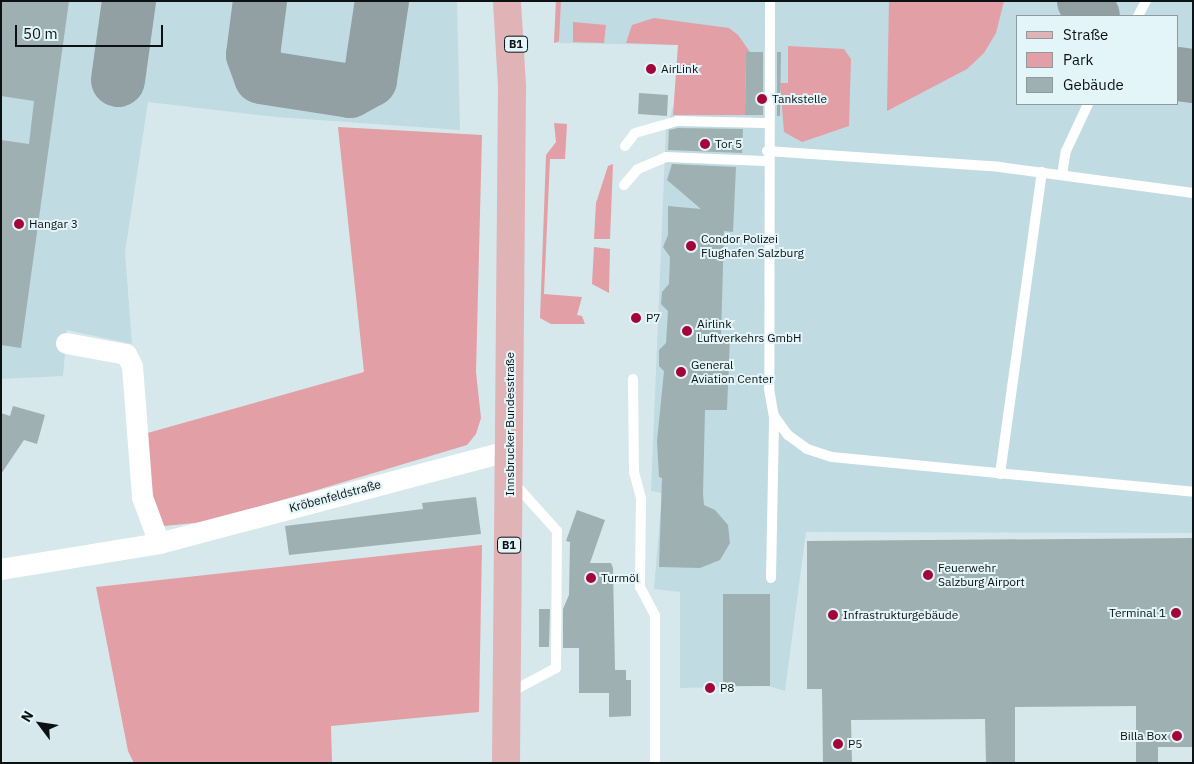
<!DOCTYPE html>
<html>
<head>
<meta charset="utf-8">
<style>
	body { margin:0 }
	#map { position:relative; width:1194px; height:764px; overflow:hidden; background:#d6e8ec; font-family:"IBM Plex Sans",sans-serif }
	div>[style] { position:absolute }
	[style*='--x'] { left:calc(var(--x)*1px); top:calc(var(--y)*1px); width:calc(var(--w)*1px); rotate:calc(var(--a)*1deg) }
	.built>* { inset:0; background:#c0dbe1 }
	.green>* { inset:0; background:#e29fa5 }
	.taxiway>* { height:54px; margin:-27px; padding:0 27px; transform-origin:27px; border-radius:27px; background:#92a0a4 }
	.building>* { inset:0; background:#9fb0b3 }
	.lane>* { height:10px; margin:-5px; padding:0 5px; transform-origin:5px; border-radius:5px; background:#fff }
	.street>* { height:21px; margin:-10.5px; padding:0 10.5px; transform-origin:10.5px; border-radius:10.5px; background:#fff }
	.primary>* { height:28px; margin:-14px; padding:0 14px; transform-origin:14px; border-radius:14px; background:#e0b3b7 }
	.dots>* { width:14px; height:14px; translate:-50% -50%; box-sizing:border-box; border:2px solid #e4f5f9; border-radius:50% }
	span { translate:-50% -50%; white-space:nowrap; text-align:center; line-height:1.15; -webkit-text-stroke:4px #e4f5f9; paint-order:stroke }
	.shield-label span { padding:1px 4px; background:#e4f5f9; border:1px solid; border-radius:4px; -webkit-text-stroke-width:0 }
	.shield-label { font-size:11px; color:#0c1213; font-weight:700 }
	.poi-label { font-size:12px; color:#0c1213 }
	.left { translate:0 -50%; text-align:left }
	.right { translate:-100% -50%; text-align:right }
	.street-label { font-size:12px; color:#0c1213 }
	.frame { position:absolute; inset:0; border:2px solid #0c1213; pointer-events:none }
	.legend { position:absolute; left:1016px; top:15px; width:162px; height:90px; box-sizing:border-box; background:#e4f5f9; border:1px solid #8e9a9d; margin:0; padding:6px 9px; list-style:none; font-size:15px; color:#0c1213 }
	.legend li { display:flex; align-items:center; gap:10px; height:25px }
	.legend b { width:25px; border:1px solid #8e9a9d }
	.north { position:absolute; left:15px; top:699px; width:50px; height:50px; -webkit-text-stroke:4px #e4f5f9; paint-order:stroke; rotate:301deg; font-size:14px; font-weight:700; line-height:20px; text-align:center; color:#0c1213 }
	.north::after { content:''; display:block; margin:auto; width:18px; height:22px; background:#0c1213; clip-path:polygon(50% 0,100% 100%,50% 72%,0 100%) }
	.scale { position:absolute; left:15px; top:25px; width:148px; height:22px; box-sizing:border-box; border:2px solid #0c1213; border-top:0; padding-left:6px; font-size:15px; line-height:18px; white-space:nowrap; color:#0c1213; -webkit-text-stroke:4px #e4f5f9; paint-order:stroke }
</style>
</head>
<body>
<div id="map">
	<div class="built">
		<div style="clip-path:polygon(1px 1px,457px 1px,460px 130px,276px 117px,148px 102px,125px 252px,132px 344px,67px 330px,63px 376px,1px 379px)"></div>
		<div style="clip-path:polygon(evenodd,556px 1px,1193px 1px,1193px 533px,806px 532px,785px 691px,769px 686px,680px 688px,680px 592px,654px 589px,662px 493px,651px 491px,666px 129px,677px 95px,678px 45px,554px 43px,556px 1px,1018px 16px,1178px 16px,1178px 104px,1018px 104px,1018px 16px)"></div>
	</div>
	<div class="green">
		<div style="clip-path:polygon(556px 1px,561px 1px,559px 41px,554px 43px)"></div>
		<div style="clip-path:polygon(889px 1px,1004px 1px,996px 33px,984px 53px,967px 69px,887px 111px)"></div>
		<div style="clip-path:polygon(654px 18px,729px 28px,738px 35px,750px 52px,746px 52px,745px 115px,673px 115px,678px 45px,626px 43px,632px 25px)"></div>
		<div style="clip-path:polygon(573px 22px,606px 25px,604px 43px,573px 42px)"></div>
		<div style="clip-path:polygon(788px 46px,844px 49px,851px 59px,849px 126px,802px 142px,784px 132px,780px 83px,788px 83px)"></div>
		<div style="clip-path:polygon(554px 123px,567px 124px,565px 159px,550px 159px,544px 294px,582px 297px,577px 315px,582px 316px,585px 324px,551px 324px,540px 318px,546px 155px,556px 142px)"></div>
		<div style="clip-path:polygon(338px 127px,482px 135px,476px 372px,481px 418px,476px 434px,467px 445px,307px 493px,204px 522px,164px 526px,154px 512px,144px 434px,364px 372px)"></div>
		<div style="clip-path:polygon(613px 164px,610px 239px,594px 239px,596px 203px,608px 166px)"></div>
		<div style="clip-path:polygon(594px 247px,610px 249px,609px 293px,592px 284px)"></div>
		<div style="clip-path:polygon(482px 545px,479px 712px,331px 726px,332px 763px,134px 763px,128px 751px,96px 587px)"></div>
	</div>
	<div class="taxiway">
		<div style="--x:260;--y:1;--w:54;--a:97.4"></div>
		<div style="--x:253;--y:55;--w:23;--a:70"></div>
		<div style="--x:261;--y:77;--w:90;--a:8.9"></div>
		<div style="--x:350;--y:91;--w:23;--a:-29"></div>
		<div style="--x:370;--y:80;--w:80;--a:-81.4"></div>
		<div style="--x:1084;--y:1;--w:17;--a:59"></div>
		<div style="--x:1178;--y:74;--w:15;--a:8"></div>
		<div style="--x:118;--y:80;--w:80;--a:-82.1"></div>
	</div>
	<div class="building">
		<div style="clip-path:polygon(1px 1px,69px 1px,21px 348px,1px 345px,1px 140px,29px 144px,34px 101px,1px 96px)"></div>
		<div style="clip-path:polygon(746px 52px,763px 52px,763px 115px,745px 115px)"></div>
		<div style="clip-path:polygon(777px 52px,781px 52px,780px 116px,777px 116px)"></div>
		<div style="clip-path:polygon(639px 93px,668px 95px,667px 116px,638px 114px)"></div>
		<div style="clip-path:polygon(678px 128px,743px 129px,742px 153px,668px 150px,669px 130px)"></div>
		<div style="clip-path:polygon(672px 164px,736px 167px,733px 232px,724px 231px,721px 337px,730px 337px,727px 410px,705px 410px,703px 494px,704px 505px,715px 510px,728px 525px,730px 543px,720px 560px,700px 568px,659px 567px,662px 478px,659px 477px,657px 441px,664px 371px,659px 366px,659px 350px,666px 343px,668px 311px,661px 304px,662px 292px,669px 284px,670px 257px,663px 247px,668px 235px,668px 206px,701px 209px,667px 180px)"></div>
		<div style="clip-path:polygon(13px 406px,45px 415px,37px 444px,24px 440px,1px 474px,1px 413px,10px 416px)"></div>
		<div style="clip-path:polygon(476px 497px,481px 534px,289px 555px,285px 526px,423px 509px,422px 503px)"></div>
		<div style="clip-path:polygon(577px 510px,605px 520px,590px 563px,611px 563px,613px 568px,615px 670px,626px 670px,626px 680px,631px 680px,631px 716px,609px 717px,609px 693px,579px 693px,579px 648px,563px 648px,563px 609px,569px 595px,570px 542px,566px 541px)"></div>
		<div style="clip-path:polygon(1193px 538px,1193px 747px,1158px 747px,1158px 763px,1136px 763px,1136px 706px,1015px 707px,1015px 763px,986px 763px,985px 719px,851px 720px,852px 763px,823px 763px,822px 689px,807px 689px,807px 541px)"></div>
		<div style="clip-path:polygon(723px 594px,770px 594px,770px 686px,723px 686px)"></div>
		<div style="clip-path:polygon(539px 609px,550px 609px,549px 647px,539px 647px)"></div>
	</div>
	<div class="lane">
		<div style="--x:770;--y:1;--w:388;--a:90.1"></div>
		<div style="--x:769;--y:389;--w:27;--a:80"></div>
		<div style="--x:774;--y:416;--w:24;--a:54"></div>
		<div style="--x:788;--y:435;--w:24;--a:36"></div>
		<div style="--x:807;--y:449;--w:26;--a:18"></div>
		<div style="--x:832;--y:457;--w:363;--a:5.5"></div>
		<div style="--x:1138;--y:16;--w:17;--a:-62"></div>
		<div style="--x:625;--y:146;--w:16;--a:-52"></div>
		<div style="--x:635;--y:133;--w:44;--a:-15.9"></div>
		<div style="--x:677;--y:121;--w:90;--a:1.3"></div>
		<div style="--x:767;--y:151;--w:233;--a:3.9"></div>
		<div style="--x:999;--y:167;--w:196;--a:7.6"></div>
		<div style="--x:1062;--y:175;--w:24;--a:-81"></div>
		<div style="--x:1066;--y:151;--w:52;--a:-64.9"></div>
		<div style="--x:624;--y:185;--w:21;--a:-49"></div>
		<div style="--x:638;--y:169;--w:30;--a:-23"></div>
		<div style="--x:666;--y:157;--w:101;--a:2.3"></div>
		<div style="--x:633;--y:379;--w:93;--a:89.4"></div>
		<div style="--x:634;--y:472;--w:28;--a:75"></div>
		<div style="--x:641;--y:499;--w:88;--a:90.7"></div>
		<div style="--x:640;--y:587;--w:32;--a:62"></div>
		<div style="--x:655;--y:615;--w:148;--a:90"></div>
		<div style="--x:1000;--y:474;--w:305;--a:-82.1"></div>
		<div style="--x:771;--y:578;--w:162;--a:-88.9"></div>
		<div style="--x:509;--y:693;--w:53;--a:-28"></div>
		<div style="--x:556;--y:668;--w:137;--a:-89.6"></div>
		<div style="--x:557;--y:531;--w:63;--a:-131.8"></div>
	</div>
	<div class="street">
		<div style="--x:66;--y:343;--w:61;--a:10.4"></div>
		<div style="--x:126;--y:354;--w:13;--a:63"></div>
		<div style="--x:132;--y:366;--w:131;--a:85.6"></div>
		<div style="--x:142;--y:497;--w:49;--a:69.7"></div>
		<div style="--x:1;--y:569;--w:160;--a:-9.3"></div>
		<div style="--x:159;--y:543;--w:364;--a:-14.8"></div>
	</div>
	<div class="primary">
		<div style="--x:506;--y:763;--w:677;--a:-89.49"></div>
		<div style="--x:512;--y:86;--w:85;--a:-93.4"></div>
	</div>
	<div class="dots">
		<div style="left:651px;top:69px;background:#a30638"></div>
		<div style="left:762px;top:99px;background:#a30638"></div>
		<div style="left:705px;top:144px;background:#a30638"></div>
		<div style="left:19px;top:224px;background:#a30638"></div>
		<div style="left:691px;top:246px;background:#a30638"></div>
		<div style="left:636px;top:318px;background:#a30638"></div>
		<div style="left:687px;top:331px;background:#a30638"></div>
		<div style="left:681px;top:372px;background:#a30638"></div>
		<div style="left:928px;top:575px;background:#a30638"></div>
		<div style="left:591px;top:578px;background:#a30638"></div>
		<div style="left:1176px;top:613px;background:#a30638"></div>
		<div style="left:833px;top:615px;background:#a30638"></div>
		<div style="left:710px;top:688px;background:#a30638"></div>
		<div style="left:1177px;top:736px;background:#a30638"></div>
		<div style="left:838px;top:744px;background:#a30638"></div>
	</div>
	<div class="shield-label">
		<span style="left:516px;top:44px">B1</span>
		<span style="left:509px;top:545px">B1</span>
	</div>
	<div class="poi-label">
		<span class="left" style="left:661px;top:69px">AirLink</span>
		<span class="left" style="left:772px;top:99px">Tankstelle</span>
		<span class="left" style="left:715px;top:144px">Tor 5</span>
		<span class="left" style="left:29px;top:224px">Hangar 3</span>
		<span class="left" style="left:701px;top:246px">Condor Polizei<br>Flughafen Salzburg</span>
		<span class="left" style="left:646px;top:318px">P7</span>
		<span class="left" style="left:697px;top:331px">Airlink<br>Luftverkehrs GmbH</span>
		<span class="left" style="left:691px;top:372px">General<br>Aviation Center</span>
		<span class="left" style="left:938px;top:575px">Feuerwehr<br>Salzburg Airport</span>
		<span class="left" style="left:601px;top:578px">Turmöl</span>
		<span class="right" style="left:1166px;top:613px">Terminal 1</span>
		<span class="left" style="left:843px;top:615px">Infrastrukturgebäude</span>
		<span class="left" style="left:720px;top:688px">P8</span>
		<span class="right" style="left:1167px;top:736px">Billa Box</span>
		<span class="left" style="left:848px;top:744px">P5</span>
	</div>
	<div class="street-label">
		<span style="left:510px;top:424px;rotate:-90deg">Innsbrucker Bundesstraße</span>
		<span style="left:335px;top:496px;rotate:-15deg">Kröbenfeldstraße</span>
	</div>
	<div class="frame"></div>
	<ul class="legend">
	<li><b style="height:6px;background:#e0b3b7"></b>Straße</li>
	<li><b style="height:14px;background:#e29fa5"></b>Park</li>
	<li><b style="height:14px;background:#9fb0b3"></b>Gebäude</li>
	</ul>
	<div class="north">N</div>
	<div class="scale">50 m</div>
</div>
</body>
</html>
